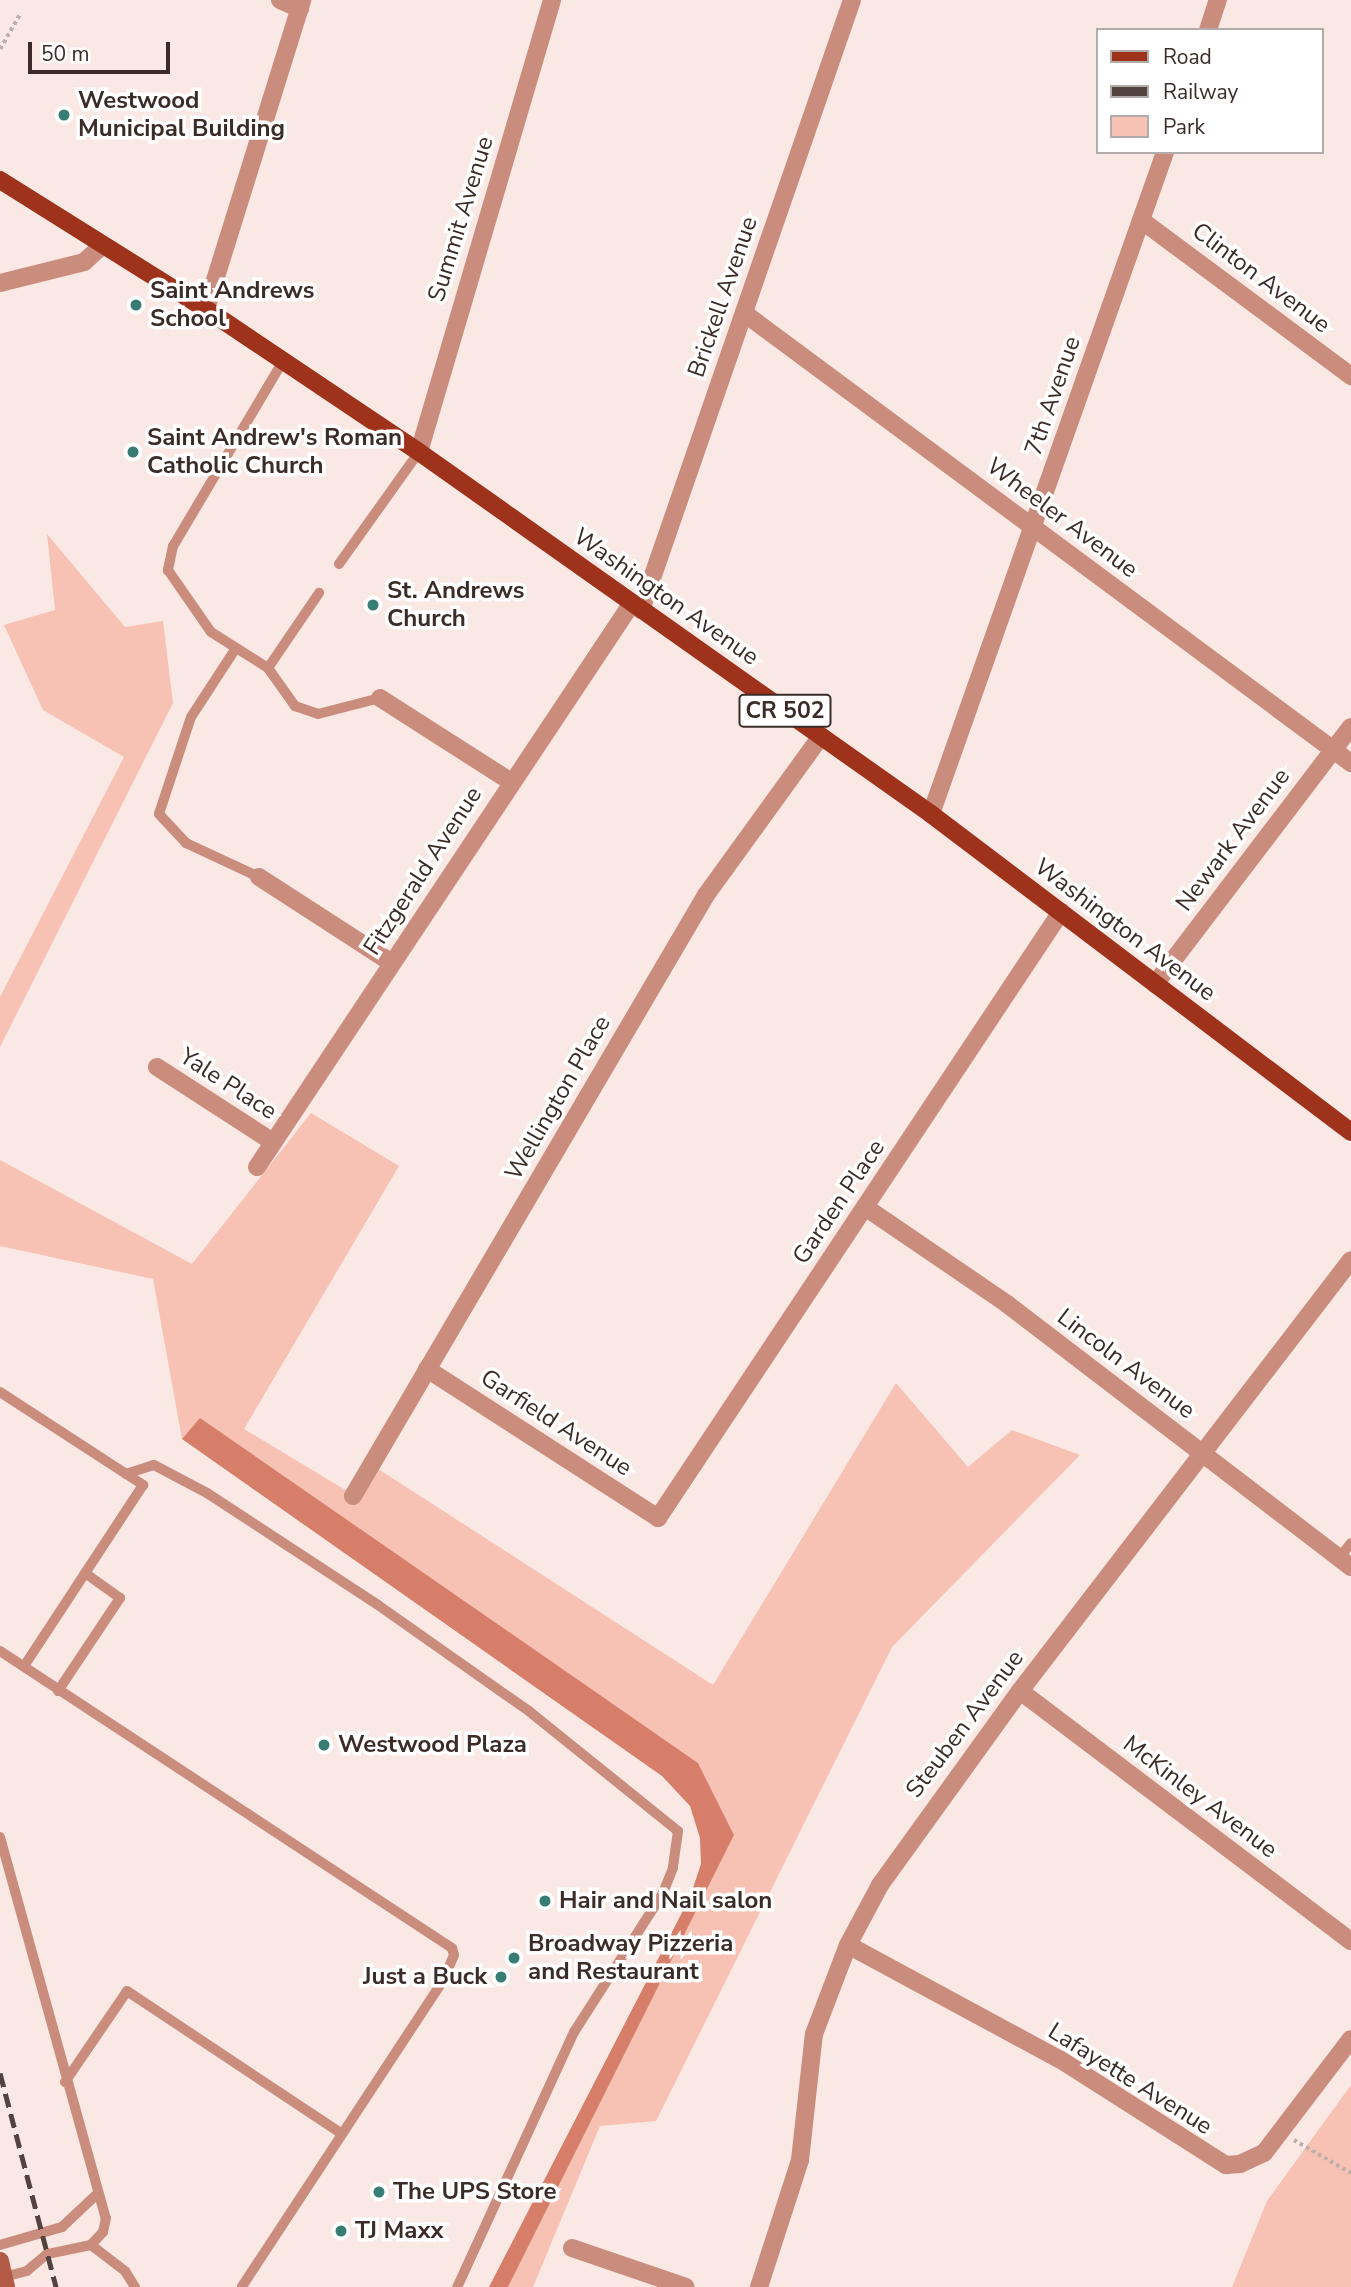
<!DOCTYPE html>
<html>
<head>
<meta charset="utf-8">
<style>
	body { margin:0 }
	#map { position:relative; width:1351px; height:2287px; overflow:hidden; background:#f9e8e4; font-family:"Nunito Sans",sans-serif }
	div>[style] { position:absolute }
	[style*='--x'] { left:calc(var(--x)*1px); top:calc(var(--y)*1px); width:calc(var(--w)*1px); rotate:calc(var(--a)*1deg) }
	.green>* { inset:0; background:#f7c1b4 }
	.water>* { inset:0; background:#d77e6a }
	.path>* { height:3.5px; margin-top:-1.75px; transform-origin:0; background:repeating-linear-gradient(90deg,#bfafab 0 3.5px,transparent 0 7px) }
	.lane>* { height:10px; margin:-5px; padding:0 5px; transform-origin:5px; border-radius:5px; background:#ca8c7d }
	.street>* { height:18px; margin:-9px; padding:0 9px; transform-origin:9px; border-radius:9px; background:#ca8c7d }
	.secondary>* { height:18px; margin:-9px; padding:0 9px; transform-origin:9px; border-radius:9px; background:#b35a47 }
	.primary>* { height:18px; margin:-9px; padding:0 9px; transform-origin:9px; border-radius:9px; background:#9f321a }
	.rail>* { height:5px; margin-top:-2.5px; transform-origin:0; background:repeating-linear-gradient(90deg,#52433f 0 14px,transparent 0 21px) }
	.dots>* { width:19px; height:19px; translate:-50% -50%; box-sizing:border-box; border:4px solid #fff; border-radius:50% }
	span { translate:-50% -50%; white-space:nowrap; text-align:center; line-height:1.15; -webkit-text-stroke:7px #fff; paint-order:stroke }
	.shield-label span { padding:2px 5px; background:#fff; border:2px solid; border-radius:5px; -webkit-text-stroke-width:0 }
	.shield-label { font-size:23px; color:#3b2c28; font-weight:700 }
	.poi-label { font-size:24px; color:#3b2c28; font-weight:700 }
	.left { translate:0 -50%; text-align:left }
	.right { translate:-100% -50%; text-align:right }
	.street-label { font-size:24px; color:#3b2c28 }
	.legend { position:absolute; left:1096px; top:28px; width:228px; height:126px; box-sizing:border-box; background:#fff; border:2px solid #b1aba9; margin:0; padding:9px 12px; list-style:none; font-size:21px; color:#3b2c28 }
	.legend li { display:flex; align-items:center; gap:14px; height:35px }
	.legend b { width:35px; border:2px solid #b1aba9 }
	.scale { position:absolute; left:28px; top:42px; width:142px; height:32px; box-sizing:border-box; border:4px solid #3b2c28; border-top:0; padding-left:9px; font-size:21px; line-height:24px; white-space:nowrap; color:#3b2c28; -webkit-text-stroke:5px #fff; paint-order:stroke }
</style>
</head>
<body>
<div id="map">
	<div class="green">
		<div style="clip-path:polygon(47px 534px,125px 627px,163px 621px,173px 703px,0 1047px,0 997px,124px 757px,43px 710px,4px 625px,55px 610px)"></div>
		<div style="clip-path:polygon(311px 1113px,399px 1166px,244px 1429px,352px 1494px,372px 1465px,713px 1685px,896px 1383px,968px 1467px,1012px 1430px,1080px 1455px,892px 1647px,656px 2121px,600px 2126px,533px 2287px,508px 2287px,734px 1835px,698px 1763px,200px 1419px,182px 1439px,153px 1279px,0 1246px,0 1160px,192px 1264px)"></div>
		<div style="clip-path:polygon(1351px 2085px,1351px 2287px,1232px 2287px,1267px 2201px)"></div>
	</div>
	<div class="water">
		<div style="clip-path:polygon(200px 1418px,698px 1763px,734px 1835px,508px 2287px,489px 2287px,690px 1897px,701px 1864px,700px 1838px,690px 1806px,662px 1776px,182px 1439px)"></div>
	</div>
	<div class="path">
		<div style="--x:0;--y:49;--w:39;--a:-60"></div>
		<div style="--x:1294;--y:2140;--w:66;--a:30.1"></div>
	</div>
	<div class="lane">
		<div style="--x:283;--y:361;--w:215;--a:120.7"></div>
		<div style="--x:173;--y:546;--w:25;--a:102"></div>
		<div style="--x:168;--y:570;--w:75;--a:55.3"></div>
		<div style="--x:211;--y:632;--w:67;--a:32.3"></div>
		<div style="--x:268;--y:668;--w:47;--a:54.6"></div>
		<div style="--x:295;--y:706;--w:24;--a:19"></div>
		<div style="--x:318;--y:714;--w:64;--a:-14.5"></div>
		<div style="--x:339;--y:564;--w:138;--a:-54.5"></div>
		<div style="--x:236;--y:648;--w:82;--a:123.1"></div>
		<div style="--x:191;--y:717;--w:102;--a:108.3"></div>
		<div style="--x:159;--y:814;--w:40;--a:47"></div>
		<div style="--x:186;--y:843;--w:81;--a:25"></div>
		<div style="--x:268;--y:668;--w:91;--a:-55.8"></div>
		<div style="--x:0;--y:1392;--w:171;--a:33"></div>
		<div style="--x:143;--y:1485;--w:217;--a:123.3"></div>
		<div style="--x:126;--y:1474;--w:29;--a:-18"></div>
		<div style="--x:154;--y:1465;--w:60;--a:27.8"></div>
		<div style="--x:207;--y:1493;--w:204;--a:33.2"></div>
		<div style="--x:378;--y:1605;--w:186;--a:35.1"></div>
		<div style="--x:530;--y:1712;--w:190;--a:38.8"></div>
		<div style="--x:678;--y:1831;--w:37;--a:98"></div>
		<div style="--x:673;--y:1868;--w:27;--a:112"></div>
		<div style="--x:663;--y:1893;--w:165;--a:122.6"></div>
		<div style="--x:574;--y:2032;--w:281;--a:114.6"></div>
		<div style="--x:1339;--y:1558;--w:19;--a:-51"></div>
		<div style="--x:0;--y:1651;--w:541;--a:33.31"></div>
		<div style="--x:452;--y:1948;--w:7;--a:74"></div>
		<div style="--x:454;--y:1955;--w:26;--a:113"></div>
		<div style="--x:444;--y:1979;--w:368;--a:123.3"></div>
		<div style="--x:58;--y:1691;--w:112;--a:-56.3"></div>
		<div style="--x:120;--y:1598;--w:43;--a:-144.5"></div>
		<div style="--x:0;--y:1837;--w:395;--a:74.5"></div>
		<div style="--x:106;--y:2218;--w:14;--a:102"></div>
		<div style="--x:103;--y:2232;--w:18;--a:133"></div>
		<div style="--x:91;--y:2245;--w:45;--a:168.4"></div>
		<div style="--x:47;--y:2254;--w:26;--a:140"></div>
		<div style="--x:27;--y:2271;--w:25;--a:166"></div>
		<div style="--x:65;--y:2082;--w:110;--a:-55.7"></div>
		<div style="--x:127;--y:1991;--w:257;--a:33.6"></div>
		<div style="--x:0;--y:2245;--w:65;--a:-16.2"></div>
		<div style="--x:62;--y:2227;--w:48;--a:-43.3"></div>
		<div style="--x:91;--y:2245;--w:43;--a:37.4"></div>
		<div style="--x:125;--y:2271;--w:19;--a:58"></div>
	</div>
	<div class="street">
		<div style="--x:280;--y:0;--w:22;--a:24"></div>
		<div style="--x:1208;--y:30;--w:32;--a:-72"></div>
		<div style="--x:1141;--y:220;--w:262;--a:36.6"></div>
		<div style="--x:0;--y:283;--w:87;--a:-14"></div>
		<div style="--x:84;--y:262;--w:25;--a:-42"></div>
		<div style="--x:206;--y:309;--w:324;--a:-72.7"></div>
		<div style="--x:744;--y:313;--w:756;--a:36.55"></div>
		<div style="--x:419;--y:452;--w:471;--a:-73.6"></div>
		<div style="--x:641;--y:610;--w:645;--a:-70.92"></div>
		<div style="--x:380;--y:698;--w:154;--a:32.6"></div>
		<div style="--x:931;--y:814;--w:702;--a:-70.53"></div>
		<div style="--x:259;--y:877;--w:158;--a:32.9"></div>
		<div style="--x:1155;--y:984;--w:323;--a:-52.7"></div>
		<div style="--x:157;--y:1067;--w:138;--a:32.9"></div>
		<div style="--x:257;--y:1167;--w:677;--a:-56.38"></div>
		<div style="--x:865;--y:1207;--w:172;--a:34.3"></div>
		<div style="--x:1007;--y:1304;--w:433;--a:37.4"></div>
		<div style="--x:427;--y:1369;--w:275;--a:32.8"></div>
		<div style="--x:658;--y:1518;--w:728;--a:-56.38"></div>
		<div style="--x:353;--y:1496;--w:697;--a:-59.57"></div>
		<div style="--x:706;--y:895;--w:196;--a:-54.1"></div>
		<div style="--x:1020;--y:1691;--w:415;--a:37.1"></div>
		<div style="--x:848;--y:1945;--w:242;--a:28.4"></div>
		<div style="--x:1061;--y:2060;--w:196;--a:32.5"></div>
		<div style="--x:1226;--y:2165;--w:14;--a:-4"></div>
		<div style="--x:1240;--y:2164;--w:26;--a:-25"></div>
		<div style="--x:1264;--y:2153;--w:143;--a:-52.7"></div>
		<div style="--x:572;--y:2248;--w:120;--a:18.9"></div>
		<div style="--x:759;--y:2287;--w:133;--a:-72.1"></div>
		<div style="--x:800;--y:2160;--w:127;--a:-83.7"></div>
		<div style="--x:814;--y:2034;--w:95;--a:-69.1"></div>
		<div style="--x:848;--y:1945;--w:68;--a:-61.9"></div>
		<div style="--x:880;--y:1885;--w:239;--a:-54.2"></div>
		<div style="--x:1020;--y:1691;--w:543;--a:-52.48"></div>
	</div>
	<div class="secondary">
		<div style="--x:0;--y:2261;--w:27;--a:77"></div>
	</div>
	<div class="primary">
		<div style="--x:0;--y:180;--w:243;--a:32.1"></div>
		<div style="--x:206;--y:309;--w:257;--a:33.9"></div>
		<div style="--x:419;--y:452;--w:627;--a:35.26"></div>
		<div style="--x:931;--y:814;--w:527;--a:37.13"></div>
	</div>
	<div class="rail">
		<div style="--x:0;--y:2073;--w:221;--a:75.3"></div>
	</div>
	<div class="dots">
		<div style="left:64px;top:115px;background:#377d73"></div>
		<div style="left:136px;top:305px;background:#377d73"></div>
		<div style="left:133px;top:452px;background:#377d73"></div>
		<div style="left:373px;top:605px;background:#377d73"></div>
		<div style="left:324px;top:1745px;background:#377d73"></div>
		<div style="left:545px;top:1901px;background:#377d73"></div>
		<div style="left:514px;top:1958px;background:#377d73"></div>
		<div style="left:501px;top:1977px;background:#377d73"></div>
		<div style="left:379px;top:2192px;background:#377d73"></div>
		<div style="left:341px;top:2231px;background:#377d73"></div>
	</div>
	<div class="shield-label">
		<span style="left:785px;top:711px">CR 502</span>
	</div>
	<div class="poi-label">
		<span class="left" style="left:78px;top:115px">Westwood<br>Municipal Building</span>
		<span class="left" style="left:150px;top:305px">Saint Andrews<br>School</span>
		<span class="left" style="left:147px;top:452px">Saint Andrew's Roman<br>Catholic Church</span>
		<span class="left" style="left:387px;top:605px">St. Andrews<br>Church</span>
		<span class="left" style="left:338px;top:1745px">Westwood Plaza</span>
		<span class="left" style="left:559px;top:1901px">Hair and Nail salon</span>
		<span class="left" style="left:528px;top:1958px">Broadway Pizzeria<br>and Restaurant</span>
		<span class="right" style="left:487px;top:1977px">Just a Buck</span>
		<span class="left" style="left:393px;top:2192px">The UPS Store</span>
		<span class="left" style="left:355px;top:2231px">TJ Maxx</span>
	</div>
	<div class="street-label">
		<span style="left:461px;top:219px;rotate:-73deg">Summit Avenue</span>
		<span style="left:1261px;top:278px;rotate:37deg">Clinton Avenue</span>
		<span style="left:723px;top:297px;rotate:-71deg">Brickell Avenue</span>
		<span style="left:1053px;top:396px;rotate:-71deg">7th Avenue</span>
		<span style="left:1062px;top:518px;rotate:37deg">Wheeler Avenue</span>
		<span style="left:666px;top:597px;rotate:35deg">Washington Avenue</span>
		<span style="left:1233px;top:840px;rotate:-53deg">Newark Avenue</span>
		<span style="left:423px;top:871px;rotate:-57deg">Fitzgerald Avenue</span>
		<span style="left:1125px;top:930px;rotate:37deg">Washington Avenue</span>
		<span style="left:228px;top:1084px;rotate:33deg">Yale Place</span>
		<span style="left:558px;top:1098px;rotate:-60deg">Wellington Place</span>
		<span style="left:839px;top:1202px;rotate:-56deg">Garden Place</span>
		<span style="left:1126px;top:1364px;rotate:37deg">Lincoln Avenue</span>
		<span style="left:556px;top:1423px;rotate:33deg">Garfield Avenue</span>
		<span style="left:965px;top:1724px;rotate:-53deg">Steuben Avenue</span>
		<span style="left:1200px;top:1797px;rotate:37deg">McKinley Avenue</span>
		<span style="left:1130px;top:2079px;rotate:32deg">Lafayette Avenue</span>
	</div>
	<ul class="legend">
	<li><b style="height:9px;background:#9f321a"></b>Road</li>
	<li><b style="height:9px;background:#52433f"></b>Railway</li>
	<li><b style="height:19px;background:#f7c1b4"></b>Park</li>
	</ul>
	<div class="scale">50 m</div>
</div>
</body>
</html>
